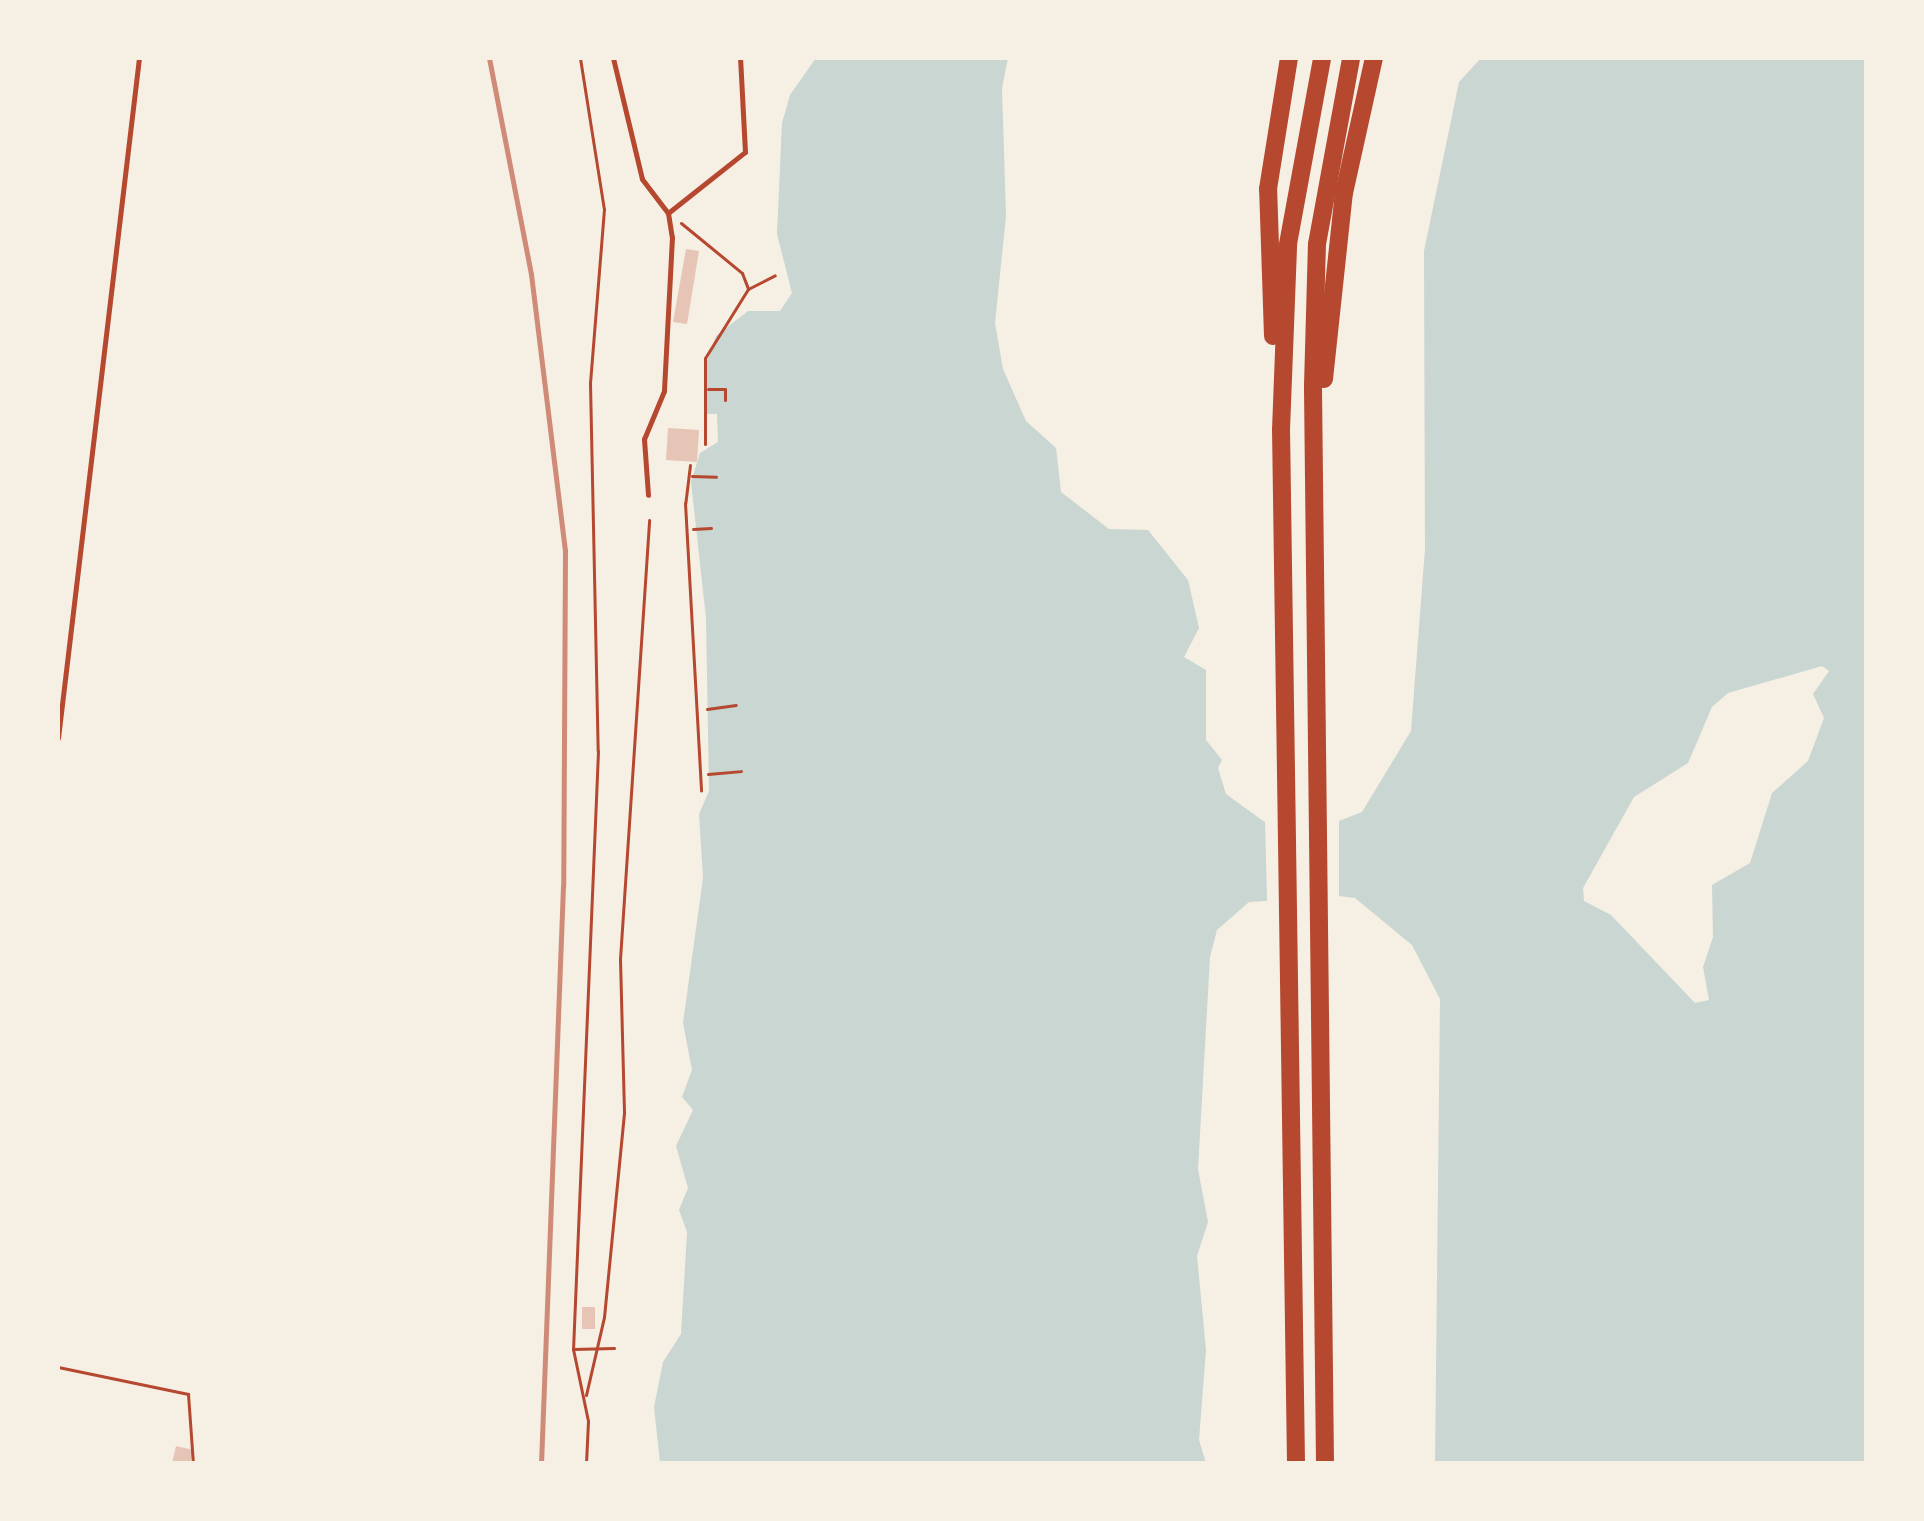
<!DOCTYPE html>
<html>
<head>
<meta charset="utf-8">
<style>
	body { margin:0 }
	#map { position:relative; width:1924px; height:1521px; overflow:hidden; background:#f6efe4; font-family:Barlow,sans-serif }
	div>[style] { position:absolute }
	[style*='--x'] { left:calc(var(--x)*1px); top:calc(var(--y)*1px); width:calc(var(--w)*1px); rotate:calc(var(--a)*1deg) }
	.water>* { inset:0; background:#c9d6d2 }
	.pier>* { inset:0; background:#f6efe4 }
	.building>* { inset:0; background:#e6c5b7 }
	.path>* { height:3px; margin:-1.5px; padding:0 1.5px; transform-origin:1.5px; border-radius:1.5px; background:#b5482f }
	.service>* { height:5px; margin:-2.5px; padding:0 2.5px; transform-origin:2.5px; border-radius:2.5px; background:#b5482f }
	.motorway>* { height:18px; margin:-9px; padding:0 9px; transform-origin:9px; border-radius:9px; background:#b5482f }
	.rail>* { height:5px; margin:-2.5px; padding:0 2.5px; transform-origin:2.5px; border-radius:2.5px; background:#cf8b77 }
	span { translate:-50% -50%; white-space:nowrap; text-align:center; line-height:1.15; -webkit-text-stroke:6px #f6efe4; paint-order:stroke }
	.frame { position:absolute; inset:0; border:60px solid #f6efe4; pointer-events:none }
</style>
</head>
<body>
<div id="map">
	<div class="water">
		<div style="clip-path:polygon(evenodd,816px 58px,1008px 58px,1002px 88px,1006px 216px,995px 323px,1003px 369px,1026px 421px,1056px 448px,1061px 492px,1109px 529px,1148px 530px,1188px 580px,1199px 628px,1184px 657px,1206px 670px,1206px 740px,1222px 760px,1218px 768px,1226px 794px,1266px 823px,1339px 821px,1362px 812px,1411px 731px,1425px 549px,1424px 251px,1459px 82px,1481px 58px,1866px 58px,1866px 1463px,1435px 1463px,1440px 999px,1412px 945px,1355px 898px,1339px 896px,1249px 902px,1217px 930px,1210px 957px,1198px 1169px,1208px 1222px,1197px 1256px,1206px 1350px,1199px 1440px,1206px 1463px,660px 1463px,654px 1407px,663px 1362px,681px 1334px,687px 1232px,679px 1210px,688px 1188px,676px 1146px,693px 1110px,682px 1097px,692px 1070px,683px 1023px,703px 878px,699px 814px,709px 791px,706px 618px,691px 482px,700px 453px,718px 442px,717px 414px,707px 414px,707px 361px,716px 336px,748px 311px,780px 311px,792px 293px,777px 234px,782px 123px,790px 95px,816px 58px,1822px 666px,1829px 671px,1813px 694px,1824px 718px,1808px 761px,1772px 793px,1750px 863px,1712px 885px,1713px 937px,1703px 967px,1709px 1000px,1695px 1003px,1611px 915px,1584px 901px,1583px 888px,1634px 797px,1688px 763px,1712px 707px,1728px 693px,1822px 666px)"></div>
	</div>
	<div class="pier">
		<div style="clip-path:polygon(1339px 817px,1339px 900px,1267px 901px,1265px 818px)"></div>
	</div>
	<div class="building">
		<div style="clip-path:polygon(686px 249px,699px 251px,687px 324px,673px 322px)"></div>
		<div style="clip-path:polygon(668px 428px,699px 430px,697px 462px,666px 460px)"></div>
		<div style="clip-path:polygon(582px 1307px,595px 1307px,595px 1329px,582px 1329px)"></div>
		<div style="clip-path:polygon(176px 1446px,194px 1450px,190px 1463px,172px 1463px)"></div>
	</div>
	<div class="path">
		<div style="--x:580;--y:58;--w:153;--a:81"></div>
		<div style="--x:604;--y:209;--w:175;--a:94.6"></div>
		<div style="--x:590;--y:383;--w:368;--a:88.8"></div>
		<div style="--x:598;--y:751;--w:599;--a:92.39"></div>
		<div style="--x:573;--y:1349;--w:74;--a:78.2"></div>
		<div style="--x:588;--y:1421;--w:42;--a:92.7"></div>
		<div style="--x:681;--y:223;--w:79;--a:39.3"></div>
		<div style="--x:742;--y:273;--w:17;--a:69"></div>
		<div style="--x:748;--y:289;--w:81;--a:121.9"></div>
		<div style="--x:705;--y:358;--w:86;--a:90"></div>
		<div style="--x:748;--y:289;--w:30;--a:-27"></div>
		<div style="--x:708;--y:389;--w:17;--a:0"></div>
		<div style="--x:725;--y:389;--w:11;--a:90"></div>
		<div style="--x:690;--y:465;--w:38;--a:97"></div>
		<div style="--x:685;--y:503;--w:288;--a:86.8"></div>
		<div style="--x:692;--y:476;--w:24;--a:2"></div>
		<div style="--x:693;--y:529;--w:18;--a:-3"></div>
		<div style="--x:707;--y:709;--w:29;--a:-8"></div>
		<div style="--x:708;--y:774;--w:33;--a:-5"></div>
		<div style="--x:573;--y:1349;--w:41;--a:-1.4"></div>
		<div style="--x:58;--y:1367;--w:133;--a:11.7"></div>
		<div style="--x:188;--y:1394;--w:69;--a:85.9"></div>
		<div style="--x:586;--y:1395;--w:80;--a:-77"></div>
		<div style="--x:604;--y:1317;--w:206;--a:-84.4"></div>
		<div style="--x:624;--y:1112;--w:153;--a:-91.5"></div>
		<div style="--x:620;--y:959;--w:440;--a:-86.2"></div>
	</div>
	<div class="service">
		<div style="--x:613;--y:58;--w:124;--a:76.5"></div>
		<div style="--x:642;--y:179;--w:43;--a:52.6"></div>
		<div style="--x:668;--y:213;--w:24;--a:81"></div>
		<div style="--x:672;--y:237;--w:154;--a:93"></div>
		<div style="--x:664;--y:391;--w:52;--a:112.6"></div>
		<div style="--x:644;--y:439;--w:56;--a:85.9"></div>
		<div style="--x:668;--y:213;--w:98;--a:-38.4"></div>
		<div style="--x:745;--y:152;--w:94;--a:-93"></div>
		<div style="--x:58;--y:738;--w:685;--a:-83.21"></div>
	</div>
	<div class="motorway">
		<div style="--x:1273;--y:336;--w:147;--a:-91.9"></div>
		<div style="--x:1268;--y:189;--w:133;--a:-80.9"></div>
		<div style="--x:1324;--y:379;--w:187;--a:-83.9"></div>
		<div style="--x:1344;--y:193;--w:138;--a:-77.5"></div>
		<div style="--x:1296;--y:1463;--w:1033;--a:-90.83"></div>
		<div style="--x:1281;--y:430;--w:186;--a:-87.8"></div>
		<div style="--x:1288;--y:244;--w:189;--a:-79.6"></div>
		<div style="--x:1325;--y:1463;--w:1077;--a:-90.64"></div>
		<div style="--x:1313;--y:386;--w:142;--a:-88.4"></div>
		<div style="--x:1317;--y:244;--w:189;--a:-79.6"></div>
	</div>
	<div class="rail">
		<div style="--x:489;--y:58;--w:220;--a:79"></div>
		<div style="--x:531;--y:274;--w:278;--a:83"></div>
		<div style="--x:565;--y:550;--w:336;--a:90.3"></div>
		<div style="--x:563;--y:886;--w:577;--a:92.18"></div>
	</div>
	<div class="frame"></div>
</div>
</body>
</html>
